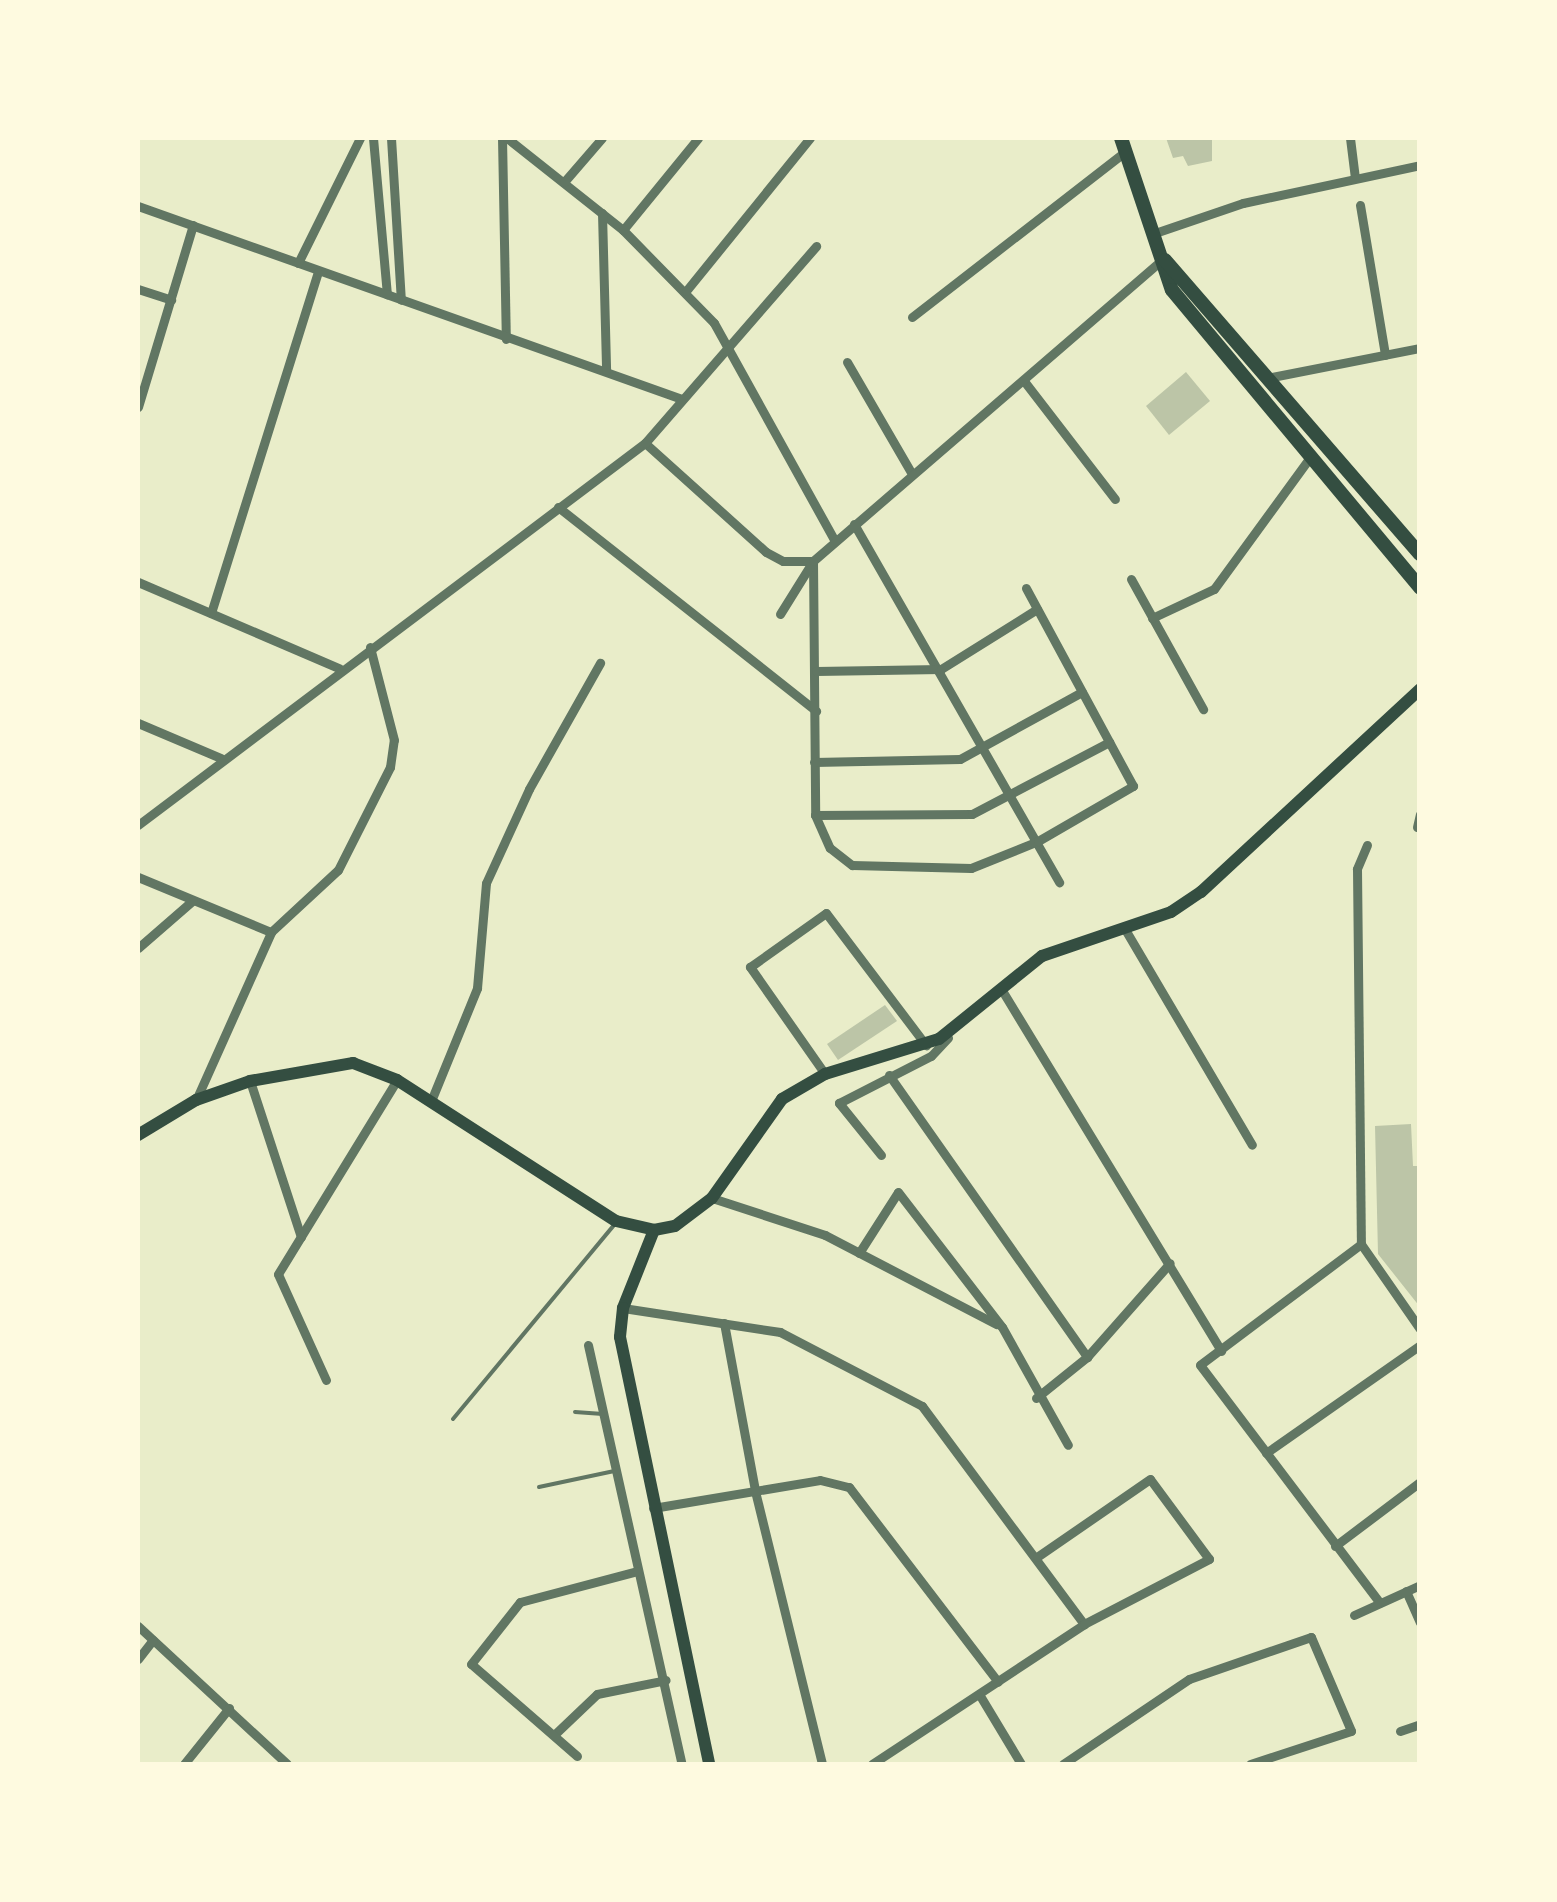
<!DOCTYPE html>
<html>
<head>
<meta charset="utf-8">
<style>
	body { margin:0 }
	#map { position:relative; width:1557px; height:1902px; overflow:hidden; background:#e9edc9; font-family:"Roboto Serif",serif }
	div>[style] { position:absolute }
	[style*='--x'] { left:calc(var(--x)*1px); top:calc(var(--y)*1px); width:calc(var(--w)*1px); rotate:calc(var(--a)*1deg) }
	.building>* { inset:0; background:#bcc5a7 }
	.service>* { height:4px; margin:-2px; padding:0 2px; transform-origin:2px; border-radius:2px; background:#617663 }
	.minor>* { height:9px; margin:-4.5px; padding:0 4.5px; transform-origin:4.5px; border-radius:4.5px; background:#617663 }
	.secondary>* { height:12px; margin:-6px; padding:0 6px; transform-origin:6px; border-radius:6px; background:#344e41 }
	.primary>* { height:14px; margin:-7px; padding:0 7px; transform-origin:7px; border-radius:7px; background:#344e41 }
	span { translate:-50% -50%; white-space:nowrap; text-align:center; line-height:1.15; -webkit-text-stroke:8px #fefae0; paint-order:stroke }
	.frame { position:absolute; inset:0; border:140px solid #fefae0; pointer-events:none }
</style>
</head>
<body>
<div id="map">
	<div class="building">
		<div style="clip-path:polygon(1166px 138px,1212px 138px,1212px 161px,1188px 166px,1183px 156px,1173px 158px)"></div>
		<div style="clip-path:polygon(1186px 372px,1210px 401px,1169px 435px,1146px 406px)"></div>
		<div style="clip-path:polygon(885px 1005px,897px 1021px,838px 1060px,827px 1044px)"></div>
		<div style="clip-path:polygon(1411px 1124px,1413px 1166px,1420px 1166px,1420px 1307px,1378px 1254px,1375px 1126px)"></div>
	</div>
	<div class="service">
		<div style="--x:575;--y:1412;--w:28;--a:4"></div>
		<div style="--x:453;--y:1419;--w:251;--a:-50.3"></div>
		<div style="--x:539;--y:1487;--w:77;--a:-12"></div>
	</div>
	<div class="minor">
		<div style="--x:373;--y:138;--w:157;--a:84.9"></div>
		<div style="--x:391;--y:138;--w:162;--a:86.5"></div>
		<div style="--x:502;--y:138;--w:201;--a:88.9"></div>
		<div style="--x:507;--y:138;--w:148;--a:38.4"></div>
		<div style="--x:623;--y:230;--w:130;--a:45.6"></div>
		<div style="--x:714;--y:323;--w:249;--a:61"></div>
		<div style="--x:1350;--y:138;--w:40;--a:82.9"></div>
		<div style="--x:564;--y:182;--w:58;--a:-49.2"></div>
		<div style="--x:1360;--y:205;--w:152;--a:80.5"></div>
		<div style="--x:138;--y:206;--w:577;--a:19.53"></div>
		<div style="--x:602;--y:213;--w:157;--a:88.5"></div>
		<div style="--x:623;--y:230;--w:119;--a:-50.8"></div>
		<div style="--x:1152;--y:234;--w:96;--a:-18.8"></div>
		<div style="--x:1243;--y:203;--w:181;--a:-12.1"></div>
		<div style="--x:298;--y:263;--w:140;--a:-63.6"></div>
		<div style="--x:138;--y:289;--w:35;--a:18"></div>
		<div style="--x:686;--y:291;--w:197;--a:-51"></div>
		<div style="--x:912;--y:317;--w:271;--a:-37.8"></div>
		<div style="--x:847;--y:362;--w:129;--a:59.9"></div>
		<div style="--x:1272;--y:377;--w:151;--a:-11.1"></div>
		<div style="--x:1024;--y:381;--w:149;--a:52.4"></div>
		<div style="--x:138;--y:407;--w:190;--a:-73.2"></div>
		<div style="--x:645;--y:443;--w:163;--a:42"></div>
		<div style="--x:766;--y:552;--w:19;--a:28"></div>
		<div style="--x:783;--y:561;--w:30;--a:0"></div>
		<div style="--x:558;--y:507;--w:329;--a:38.3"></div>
		<div style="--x:854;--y:524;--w:413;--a:60.2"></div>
		<div style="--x:813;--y:561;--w:254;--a:89.5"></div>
		<div style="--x:815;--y:815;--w:36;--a:66"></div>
		<div style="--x:830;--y:848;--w:28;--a:38"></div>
		<div style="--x:852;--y:865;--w:119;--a:1.4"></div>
		<div style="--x:971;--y:868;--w:72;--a:-21.9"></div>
		<div style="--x:1038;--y:841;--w:110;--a:-30.1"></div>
		<div style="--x:1133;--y:786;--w:225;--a:-118.4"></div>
		<div style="--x:1131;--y:579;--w:149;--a:61"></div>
		<div style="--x:138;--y:582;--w:219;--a:23.2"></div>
		<div style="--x:211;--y:613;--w:357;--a:-72.6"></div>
		<div style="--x:780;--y:614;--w:62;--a:-58.1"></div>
		<div style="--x:813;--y:561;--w:462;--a:-40.8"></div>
		<div style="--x:1152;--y:618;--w:68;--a:-25.1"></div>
		<div style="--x:1214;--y:589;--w:165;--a:-53.9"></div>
		<div style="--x:816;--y:671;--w:125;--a:-0.9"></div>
		<div style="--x:941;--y:669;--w:113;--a:-32"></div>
		<div style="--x:138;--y:723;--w:90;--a:22.9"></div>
		<div style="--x:814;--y:762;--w:146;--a:-1.2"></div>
		<div style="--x:960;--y:759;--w:139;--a:-28.8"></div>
		<div style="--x:815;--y:815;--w:157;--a:-0.4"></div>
		<div style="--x:972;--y:814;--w:155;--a:-27.7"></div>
		<div style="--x:138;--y:825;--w:635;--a:-37"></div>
		<div style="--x:645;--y:443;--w:261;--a:-49"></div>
		<div style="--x:1417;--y:827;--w:13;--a:-77"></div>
		<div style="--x:1367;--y:845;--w:26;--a:113"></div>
		<div style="--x:1357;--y:869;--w:375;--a:89.4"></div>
		<div style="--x:1361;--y:1244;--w:103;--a:55.2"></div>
		<div style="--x:138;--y:877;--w:144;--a:22.5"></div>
		<div style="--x:1126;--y:931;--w:248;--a:59.5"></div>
		<div style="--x:138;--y:948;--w:72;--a:-41"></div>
		<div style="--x:1003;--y:992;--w:420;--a:58.7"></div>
		<div style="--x:825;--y:1074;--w:131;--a:-125"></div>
		<div style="--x:750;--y:967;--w:93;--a:-35.4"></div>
		<div style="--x:826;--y:913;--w:166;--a:52.9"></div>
		<div style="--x:889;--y:1075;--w:345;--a:54.9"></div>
		<div style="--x:250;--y:1081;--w:164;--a:71.9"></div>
		<div style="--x:196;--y:1100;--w:184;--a:-65.9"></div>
		<div style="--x:271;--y:932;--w:91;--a:-42.8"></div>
		<div style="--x:338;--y:870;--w:115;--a:-63.2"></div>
		<div style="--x:390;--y:767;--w:27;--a:-82"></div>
		<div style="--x:394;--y:740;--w:96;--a:-104.5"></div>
		<div style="--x:431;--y:1101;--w:122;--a:-67.8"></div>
		<div style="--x:477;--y:988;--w:105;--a:-85.1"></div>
		<div style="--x:486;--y:883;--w:103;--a:-65.4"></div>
		<div style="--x:529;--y:789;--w:145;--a:-60.6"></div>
		<div style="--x:881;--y:1155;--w:67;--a:-128.9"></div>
		<div style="--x:839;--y:1103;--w:103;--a:-27.1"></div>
		<div style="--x:931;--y:1056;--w:25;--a:-47"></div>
		<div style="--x:712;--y:1198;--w:119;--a:18.1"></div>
		<div style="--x:825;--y:1235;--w:193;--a:27.5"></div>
		<div style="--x:1361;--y:1244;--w:201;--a:143.1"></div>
		<div style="--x:1200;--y:1365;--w:298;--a:52.9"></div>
		<div style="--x:859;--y:1253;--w:72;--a:-57.4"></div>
		<div style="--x:898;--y:1192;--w:170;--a:52.4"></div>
		<div style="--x:1002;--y:1327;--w:135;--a:60.8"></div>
		<div style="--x:623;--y:1308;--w:159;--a:8.7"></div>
		<div style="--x:780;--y:1332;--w:160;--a:27.5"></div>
		<div style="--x:922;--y:1406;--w:272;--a:53.4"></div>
		<div style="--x:724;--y:1323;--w:171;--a:79.5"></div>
		<div style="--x:755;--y:1491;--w:281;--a:76.2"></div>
		<div style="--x:588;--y:1345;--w:429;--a:77.4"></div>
		<div style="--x:326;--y:1380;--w:116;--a:-114.4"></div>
		<div style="--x:278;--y:1274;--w:228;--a:-58.5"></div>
		<div style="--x:1036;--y:1398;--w:65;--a:-38.8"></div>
		<div style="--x:1087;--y:1357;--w:125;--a:-48.6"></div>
		<div style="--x:1266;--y:1453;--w:188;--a:-35"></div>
		<div style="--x:653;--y:1508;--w:169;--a:-9.5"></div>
		<div style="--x:820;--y:1480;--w:30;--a:14"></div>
		<div style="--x:849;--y:1487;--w:245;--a:52.6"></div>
		<div style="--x:1335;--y:1546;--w:106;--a:-37"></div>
		<div style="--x:1406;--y:1591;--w:34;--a:66"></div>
		<div style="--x:1354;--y:1615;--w:72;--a:-24.4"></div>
		<div style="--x:138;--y:1626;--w:203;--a:42.8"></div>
		<div style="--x:138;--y:1659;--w:24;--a:-52"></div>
		<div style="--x:979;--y:1694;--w:82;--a:59"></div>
		<div style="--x:1400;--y:1731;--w:21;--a:-19"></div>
		<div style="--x:555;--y:1734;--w:58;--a:-43.6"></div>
		<div style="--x:597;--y:1694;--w:70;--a:-11.5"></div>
		<div style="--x:577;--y:1756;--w:140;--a:-139"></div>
		<div style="--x:471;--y:1664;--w:79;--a:-51.7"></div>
		<div style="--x:520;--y:1602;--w:121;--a:-14.8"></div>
		<div style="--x:184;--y:1764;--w:72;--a:-51.2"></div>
		<div style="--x:872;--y:1764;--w:254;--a:-33.4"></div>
		<div style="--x:1084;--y:1624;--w:141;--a:-27.5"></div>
		<div style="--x:1209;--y:1559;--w:99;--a:-126.4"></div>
		<div style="--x:1150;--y:1479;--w:137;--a:145.4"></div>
		<div style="--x:1063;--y:1764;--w:152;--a:-34"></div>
		<div style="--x:1189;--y:1679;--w:129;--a:-19"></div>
		<div style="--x:1311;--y:1637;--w:102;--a:66.9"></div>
		<div style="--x:1351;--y:1731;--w:106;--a:161.9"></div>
	</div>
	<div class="secondary">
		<div style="--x:138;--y:1135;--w:68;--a:-31.1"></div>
		<div style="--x:196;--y:1100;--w:57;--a:-19.4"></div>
		<div style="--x:250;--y:1081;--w:105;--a:-9.9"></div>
		<div style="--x:353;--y:1063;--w:47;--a:21.1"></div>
		<div style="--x:397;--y:1080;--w:260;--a:32.8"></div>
		<div style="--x:616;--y:1221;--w:39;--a:13"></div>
		<div style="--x:654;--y:1230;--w:21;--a:-11"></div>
		<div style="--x:675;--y:1226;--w:46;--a:-37.1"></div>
		<div style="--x:712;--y:1198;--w:121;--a:-54.7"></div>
		<div style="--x:782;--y:1099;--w:50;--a:-30.2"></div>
		<div style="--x:825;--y:1074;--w:119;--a:-17.1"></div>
		<div style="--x:939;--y:1039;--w:132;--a:-38.9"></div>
		<div style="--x:1042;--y:956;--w:136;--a:-18.8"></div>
		<div style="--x:1171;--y:912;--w:36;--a:-34"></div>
		<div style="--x:1201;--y:892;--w:299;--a:-42.8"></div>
		<div style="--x:654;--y:1230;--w:84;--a:111.7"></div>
		<div style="--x:623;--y:1308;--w:29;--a:96"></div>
		<div style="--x:620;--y:1337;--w:436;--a:78.2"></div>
	</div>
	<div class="primary">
		<div style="--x:1121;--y:138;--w:160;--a:71.5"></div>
		<div style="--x:1172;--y:290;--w:388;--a:50.2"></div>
		<div style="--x:1165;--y:260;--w:389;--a:49.1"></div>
	</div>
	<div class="frame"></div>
</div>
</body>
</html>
